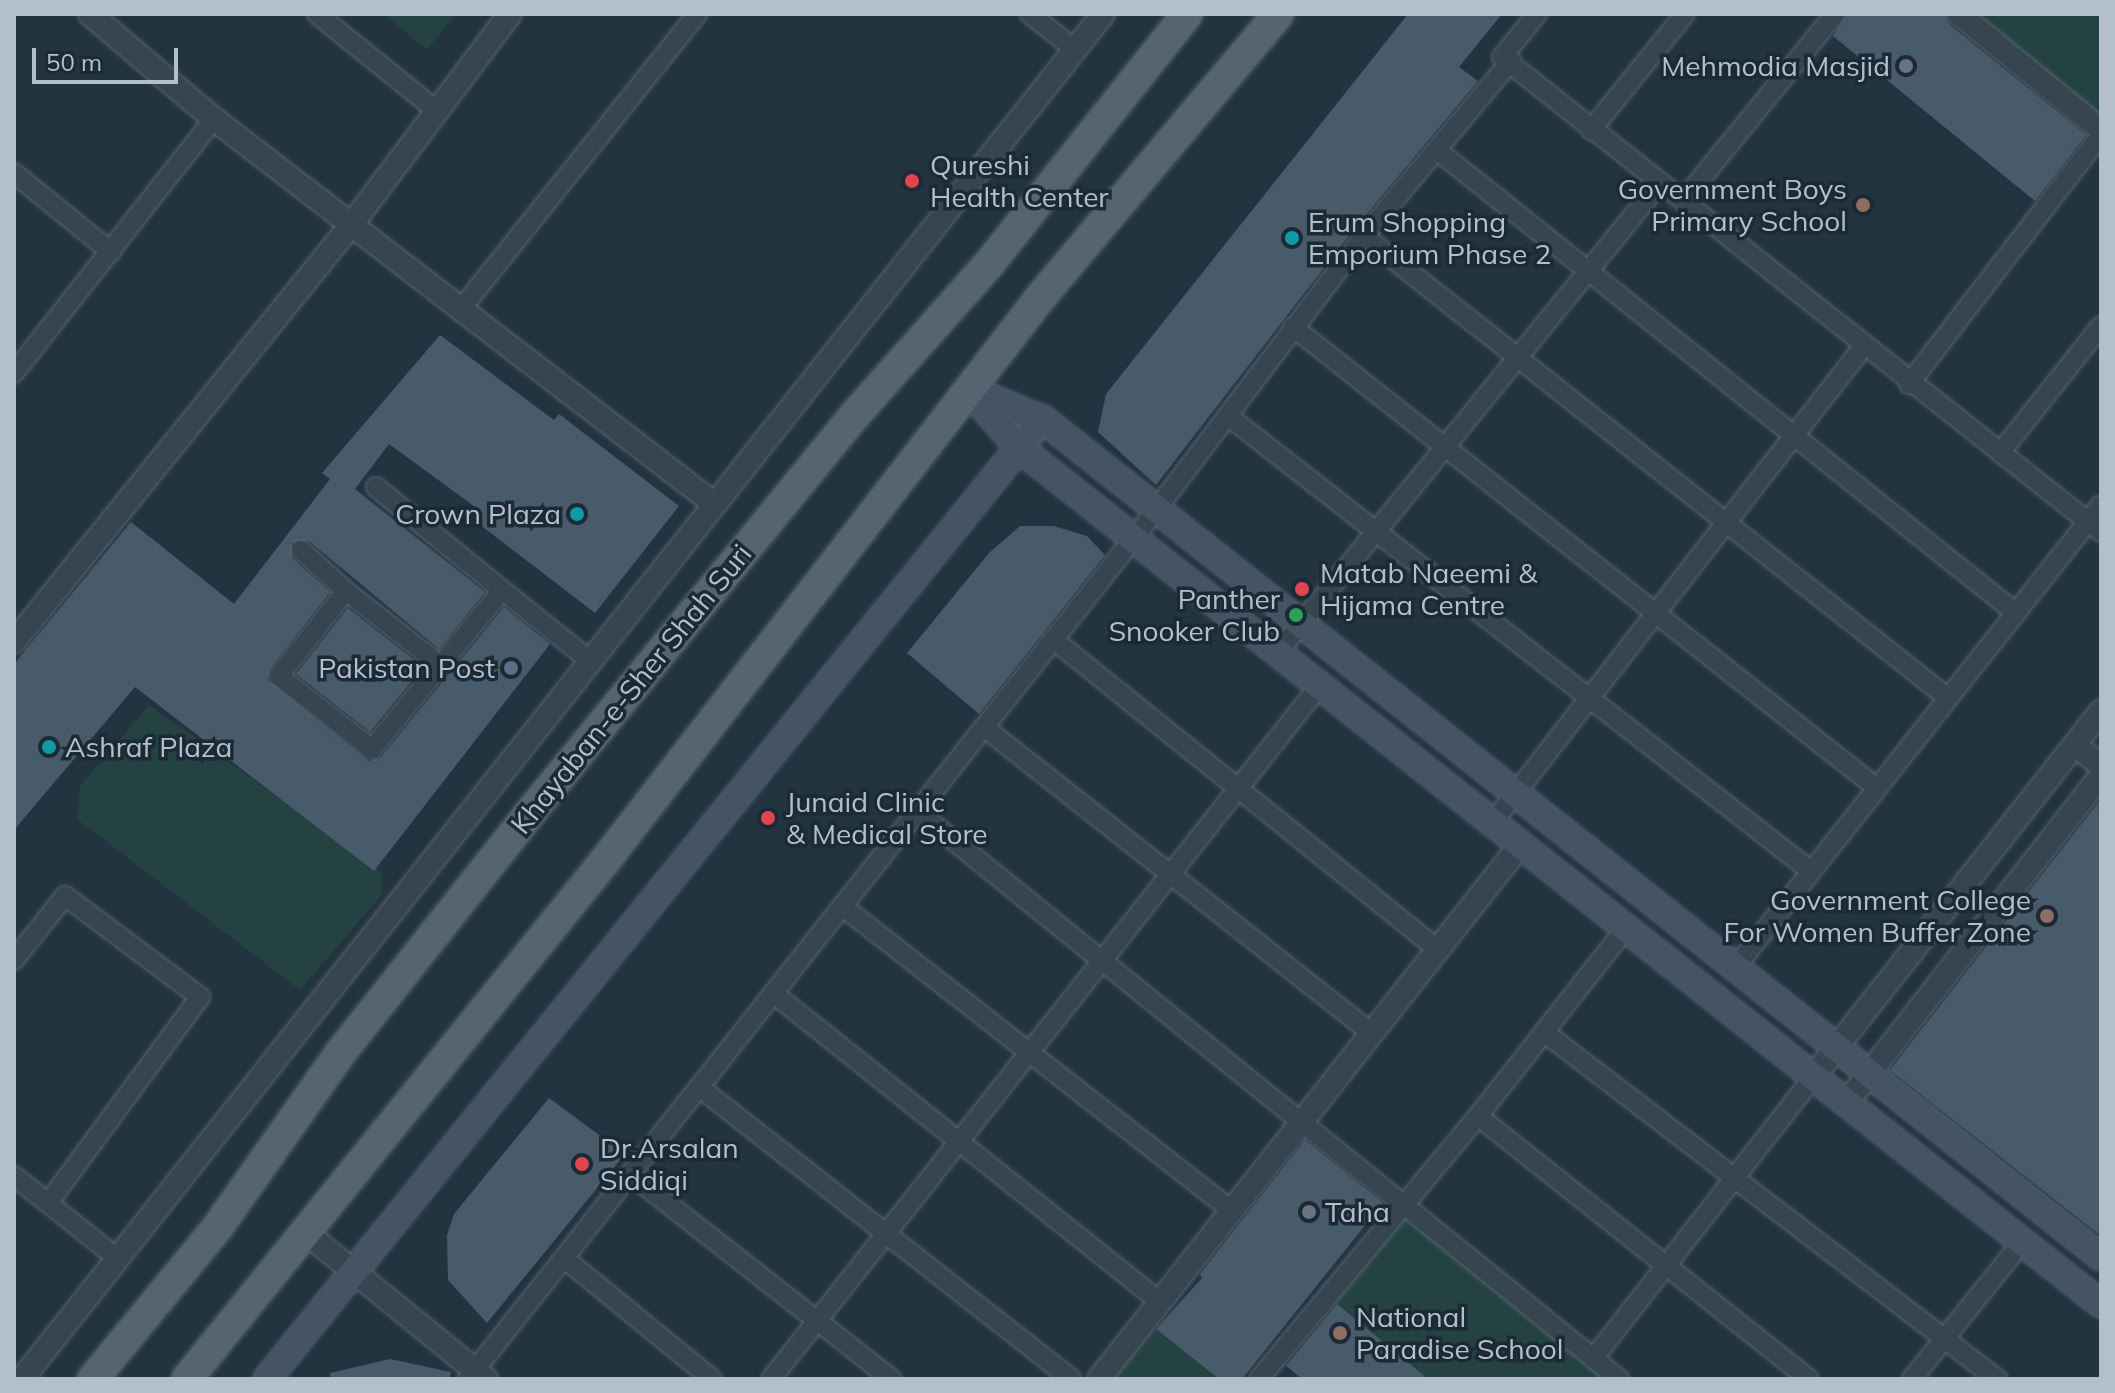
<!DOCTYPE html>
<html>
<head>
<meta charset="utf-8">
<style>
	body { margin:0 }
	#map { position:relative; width:2115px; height:1393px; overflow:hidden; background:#233441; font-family:Mulish,sans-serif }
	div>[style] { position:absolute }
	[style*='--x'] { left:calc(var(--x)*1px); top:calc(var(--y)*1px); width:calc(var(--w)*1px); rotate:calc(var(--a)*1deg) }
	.green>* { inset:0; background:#254242 }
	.building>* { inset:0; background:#485b6a }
	.roads { filter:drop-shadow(0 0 2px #55636e) drop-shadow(0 0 2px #55636e) }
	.minor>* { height:18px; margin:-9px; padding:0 9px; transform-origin:9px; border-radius:9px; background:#374551 }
	.tertiary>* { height:22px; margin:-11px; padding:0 11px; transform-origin:11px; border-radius:11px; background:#374551 }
	.secondary>* { height:26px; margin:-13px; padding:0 13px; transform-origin:13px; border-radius:13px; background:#455464 }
	.primary>* { height:30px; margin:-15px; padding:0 15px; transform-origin:15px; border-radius:15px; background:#556471 }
	.dots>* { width:22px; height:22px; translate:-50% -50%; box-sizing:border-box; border:4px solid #1c2a36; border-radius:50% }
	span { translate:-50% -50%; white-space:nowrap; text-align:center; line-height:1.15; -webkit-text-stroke:7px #1c2a36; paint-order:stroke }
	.poi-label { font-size:28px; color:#b3c0cb }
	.right { translate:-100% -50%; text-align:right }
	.left { translate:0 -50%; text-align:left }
	.street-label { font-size:28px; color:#b3c0cb }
	.frame { position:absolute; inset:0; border:16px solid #b3c0cb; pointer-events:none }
	.scale { position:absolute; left:32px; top:48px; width:146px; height:36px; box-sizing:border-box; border:4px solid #b3c0cb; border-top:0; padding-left:10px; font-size:24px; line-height:28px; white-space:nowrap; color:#b3c0cb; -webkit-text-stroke:6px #1c2a36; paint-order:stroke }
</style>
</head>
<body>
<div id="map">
	<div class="green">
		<div style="clip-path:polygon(384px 14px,456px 14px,427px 50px)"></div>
		<div style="clip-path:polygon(1959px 14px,2101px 14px,2101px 130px)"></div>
		<div style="clip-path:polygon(149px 705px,382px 872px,381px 896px,300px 990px,77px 819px,80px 786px)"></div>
		<div style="clip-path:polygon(1406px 1209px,1618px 1379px,1428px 1379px,1333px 1302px)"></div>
		<div style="clip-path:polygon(1148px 1324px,1156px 1329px,1219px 1379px,1104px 1379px)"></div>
	</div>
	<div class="building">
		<div style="clip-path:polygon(1408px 14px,1502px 14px,1459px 67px,1478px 81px,1354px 229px,1156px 485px,1098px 432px,1106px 394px)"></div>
		<div style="clip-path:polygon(1847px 14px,1945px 14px,1950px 25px,2086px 135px,2035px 201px,1833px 36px)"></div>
		<div style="clip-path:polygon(440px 335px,554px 420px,559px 414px,679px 506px,595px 613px,475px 521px,482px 512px,389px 444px,355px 489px,485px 592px,439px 649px,309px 541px,292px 543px,292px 558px,330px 592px,270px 669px,268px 680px,369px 761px,381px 757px,504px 607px,550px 644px,374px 871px,135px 687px,14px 830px,14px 664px,131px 522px,234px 604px,330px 479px,322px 473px)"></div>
		<div style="clip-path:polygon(1020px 526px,1054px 526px,1087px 536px,1105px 555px,979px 714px,907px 653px,989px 553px)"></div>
		<div style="clip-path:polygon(348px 608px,423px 667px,370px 732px,296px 674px)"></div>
		<div style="clip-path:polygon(2101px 799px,2101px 1236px,1890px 1070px)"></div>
		<div style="clip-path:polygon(549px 1098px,625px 1154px,487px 1323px,448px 1280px,447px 1235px,454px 1214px)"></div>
		<div style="clip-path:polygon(1305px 1140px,1383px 1203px,1242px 1379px,1219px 1379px,1156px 1329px,1202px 1278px,1200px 1274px)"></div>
		<div style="clip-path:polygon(1337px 1304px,1428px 1379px,1302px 1379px,1286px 1366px)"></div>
		<div style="clip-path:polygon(390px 1359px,451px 1372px,450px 1379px,331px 1379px,330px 1373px)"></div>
	</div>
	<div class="roads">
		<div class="minor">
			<div style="--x:317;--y:14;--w:156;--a:39"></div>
			<div style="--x:1030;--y:14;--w:56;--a:38.5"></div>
			<div style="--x:1537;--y:14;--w:55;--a:129.1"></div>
			<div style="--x:1502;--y:57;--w:764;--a:38.41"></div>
			<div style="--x:1591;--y:130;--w:149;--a:-51"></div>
			<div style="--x:1437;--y:150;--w:741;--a:38.65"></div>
			<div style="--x:14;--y:173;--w:125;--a:39.2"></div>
			<div style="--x:1683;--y:201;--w:241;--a:-50.9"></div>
			<div style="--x:1364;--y:236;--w:745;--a:38.35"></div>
			<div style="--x:461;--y:309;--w:378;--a:-51.3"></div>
			<div style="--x:1293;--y:327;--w:744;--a:38.29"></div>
			<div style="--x:14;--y:373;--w:323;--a:-51.8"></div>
			<div style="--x:1909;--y:384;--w:314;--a:-52.4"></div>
			<div style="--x:1228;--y:416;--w:740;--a:37.97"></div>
			<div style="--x:2000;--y:453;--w:162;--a:-51.5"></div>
			<div style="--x:376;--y:487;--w:163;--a:39.3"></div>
			<div style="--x:301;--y:550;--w:61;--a:42.3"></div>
			<div style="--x:346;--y:591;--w:108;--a:128.2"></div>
			<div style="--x:279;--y:676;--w:118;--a:38.1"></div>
			<div style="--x:372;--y:749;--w:205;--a:-50.7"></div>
			<div style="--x:502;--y:590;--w:112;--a:38.8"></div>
			<div style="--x:346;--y:591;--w:120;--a:38.2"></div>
			<div style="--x:1053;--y:639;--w:496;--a:38.9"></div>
			<div style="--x:1278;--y:652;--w:603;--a:-50.85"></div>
			<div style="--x:984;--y:727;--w:494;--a:38.3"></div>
			<div style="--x:917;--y:811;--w:903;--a:38.98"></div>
			<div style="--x:1493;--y:822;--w:602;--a:-52.08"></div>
			<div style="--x:842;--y:906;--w:496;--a:38"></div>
			<div style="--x:14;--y:960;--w:82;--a:-51.4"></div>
			<div style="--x:65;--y:896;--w:169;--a:36.8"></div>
			<div style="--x:200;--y:997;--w:256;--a:126.4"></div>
			<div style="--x:1735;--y:968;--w:590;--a:-51.67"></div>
			<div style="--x:773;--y:993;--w:495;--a:38.6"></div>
			<div style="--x:1544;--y:1032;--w:571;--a:37.45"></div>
			<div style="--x:699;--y:1087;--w:473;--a:38.1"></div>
			<div style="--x:1478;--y:1116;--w:423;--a:38.5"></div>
			<div style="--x:630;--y:1174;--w:332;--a:38.1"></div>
			<div style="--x:14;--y:1176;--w:132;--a:38.5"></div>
			<div style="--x:564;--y:1258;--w:191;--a:39.3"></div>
			<div style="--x:1593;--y:1359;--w:359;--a:-52"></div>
			<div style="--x:468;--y:1379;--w:1108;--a:-51.63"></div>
			<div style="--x:1156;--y:510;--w:344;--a:-52.8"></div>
			<div style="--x:1364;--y:236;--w:229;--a:-50"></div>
			<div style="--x:771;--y:1379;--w:885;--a:-51.65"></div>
			<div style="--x:1259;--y:1379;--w:342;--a:-50.2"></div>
			<div style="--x:1478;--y:1116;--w:239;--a:-51.8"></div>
			<div style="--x:1912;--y:1379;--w:176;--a:-51.2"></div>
		</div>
		<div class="tertiary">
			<div style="--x:90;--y:14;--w:162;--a:40.3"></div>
			<div style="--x:214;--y:119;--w:630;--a:37.58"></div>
			<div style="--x:1959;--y:14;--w:183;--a:39.2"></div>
			<div style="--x:14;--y:642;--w:536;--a:-51.06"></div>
			<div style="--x:351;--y:225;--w:264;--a:-53"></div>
			<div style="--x:2075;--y:745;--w:33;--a:39"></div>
			<div style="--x:1814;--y:1076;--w:464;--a:-51.8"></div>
			<div style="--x:1847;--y:1102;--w:413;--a:-52.1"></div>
			<div style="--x:305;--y:1232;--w:233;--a:39.1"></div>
			<div style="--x:22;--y:1379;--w:1741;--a:-51.62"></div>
			<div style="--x:1099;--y:1379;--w:681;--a:-51.73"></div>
		</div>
		<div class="secondary">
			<div style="--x:969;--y:390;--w:75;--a:49.3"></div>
			<div style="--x:1018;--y:447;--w:1381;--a:38.36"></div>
			<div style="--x:973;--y:391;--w:77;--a:22.2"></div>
			<div style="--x:1044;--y:420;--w:1348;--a:38.37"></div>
			<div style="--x:267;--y:1379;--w:1215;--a:-51.08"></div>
		</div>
		<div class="primary">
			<div style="--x:93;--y:1379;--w:195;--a:-50.6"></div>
			<div style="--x:217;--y:1228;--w:217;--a:-54.8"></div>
			<div style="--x:342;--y:1051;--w:310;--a:-51.7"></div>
			<div style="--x:534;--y:808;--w:506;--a:-50.77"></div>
			<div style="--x:854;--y:416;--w:203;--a:-48.4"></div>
			<div style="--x:989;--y:264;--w:319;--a:-51.6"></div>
			<div style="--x:187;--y:1379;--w:664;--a:-51.11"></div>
			<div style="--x:604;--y:862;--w:713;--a:-52.29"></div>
			<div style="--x:1040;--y:298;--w:371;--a:-50"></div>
		</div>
	</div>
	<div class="dots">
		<div style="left:1906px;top:66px;background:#6b7280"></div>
		<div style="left:912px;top:181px;background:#e0444e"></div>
		<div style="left:1863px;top:205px;background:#8d6e63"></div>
		<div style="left:1292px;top:238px;background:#0f9aa8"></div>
		<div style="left:577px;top:514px;background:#0f9aa8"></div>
		<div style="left:1302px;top:589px;background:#e0444e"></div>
		<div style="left:1296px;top:615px;background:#2e9e5b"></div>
		<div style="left:511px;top:668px;background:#5c6f8a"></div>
		<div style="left:49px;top:747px;background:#0f9aa8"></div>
		<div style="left:768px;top:818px;background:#e0444e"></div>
		<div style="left:2047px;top:916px;background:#8d6e63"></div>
		<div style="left:582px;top:1164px;background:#e0444e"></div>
		<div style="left:1309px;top:1212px;background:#6b7280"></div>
		<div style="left:1340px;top:1333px;background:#8d6e63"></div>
	</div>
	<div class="poi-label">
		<span class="right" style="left:1890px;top:66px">Mehmodia Masjid</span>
		<span class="left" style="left:930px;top:181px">Qureshi<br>Health Center</span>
		<span class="right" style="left:1847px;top:205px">Government Boys<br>Primary School</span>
		<span class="left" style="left:1308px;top:238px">Erum Shopping<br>Emporium Phase 2</span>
		<span class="right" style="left:561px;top:514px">Crown Plaza</span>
		<span class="left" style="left:1320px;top:589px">Matab Naeemi &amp;<br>Hijama Centre</span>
		<span class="right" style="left:1280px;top:615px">Panther<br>Snooker Club</span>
		<span class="right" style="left:495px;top:668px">Pakistan Post</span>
		<span class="left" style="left:65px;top:747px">Ashraf Plaza</span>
		<span class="left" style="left:786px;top:818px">Junaid Clinic<br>&amp; Medical Store</span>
		<span class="right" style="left:2031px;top:916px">Government College<br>For Women Buffer Zone</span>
		<span class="left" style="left:600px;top:1164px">Dr.Arsalan<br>Siddiqi</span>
		<span class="left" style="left:1325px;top:1212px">Taha</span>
		<span class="left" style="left:1356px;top:1333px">National<br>Paradise School</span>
	</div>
	<div class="street-label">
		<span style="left:631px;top:689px;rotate:-51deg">Khayaban-e-Sher Shah Suri</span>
	</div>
	<div class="frame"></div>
	<div class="scale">50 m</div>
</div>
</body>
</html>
